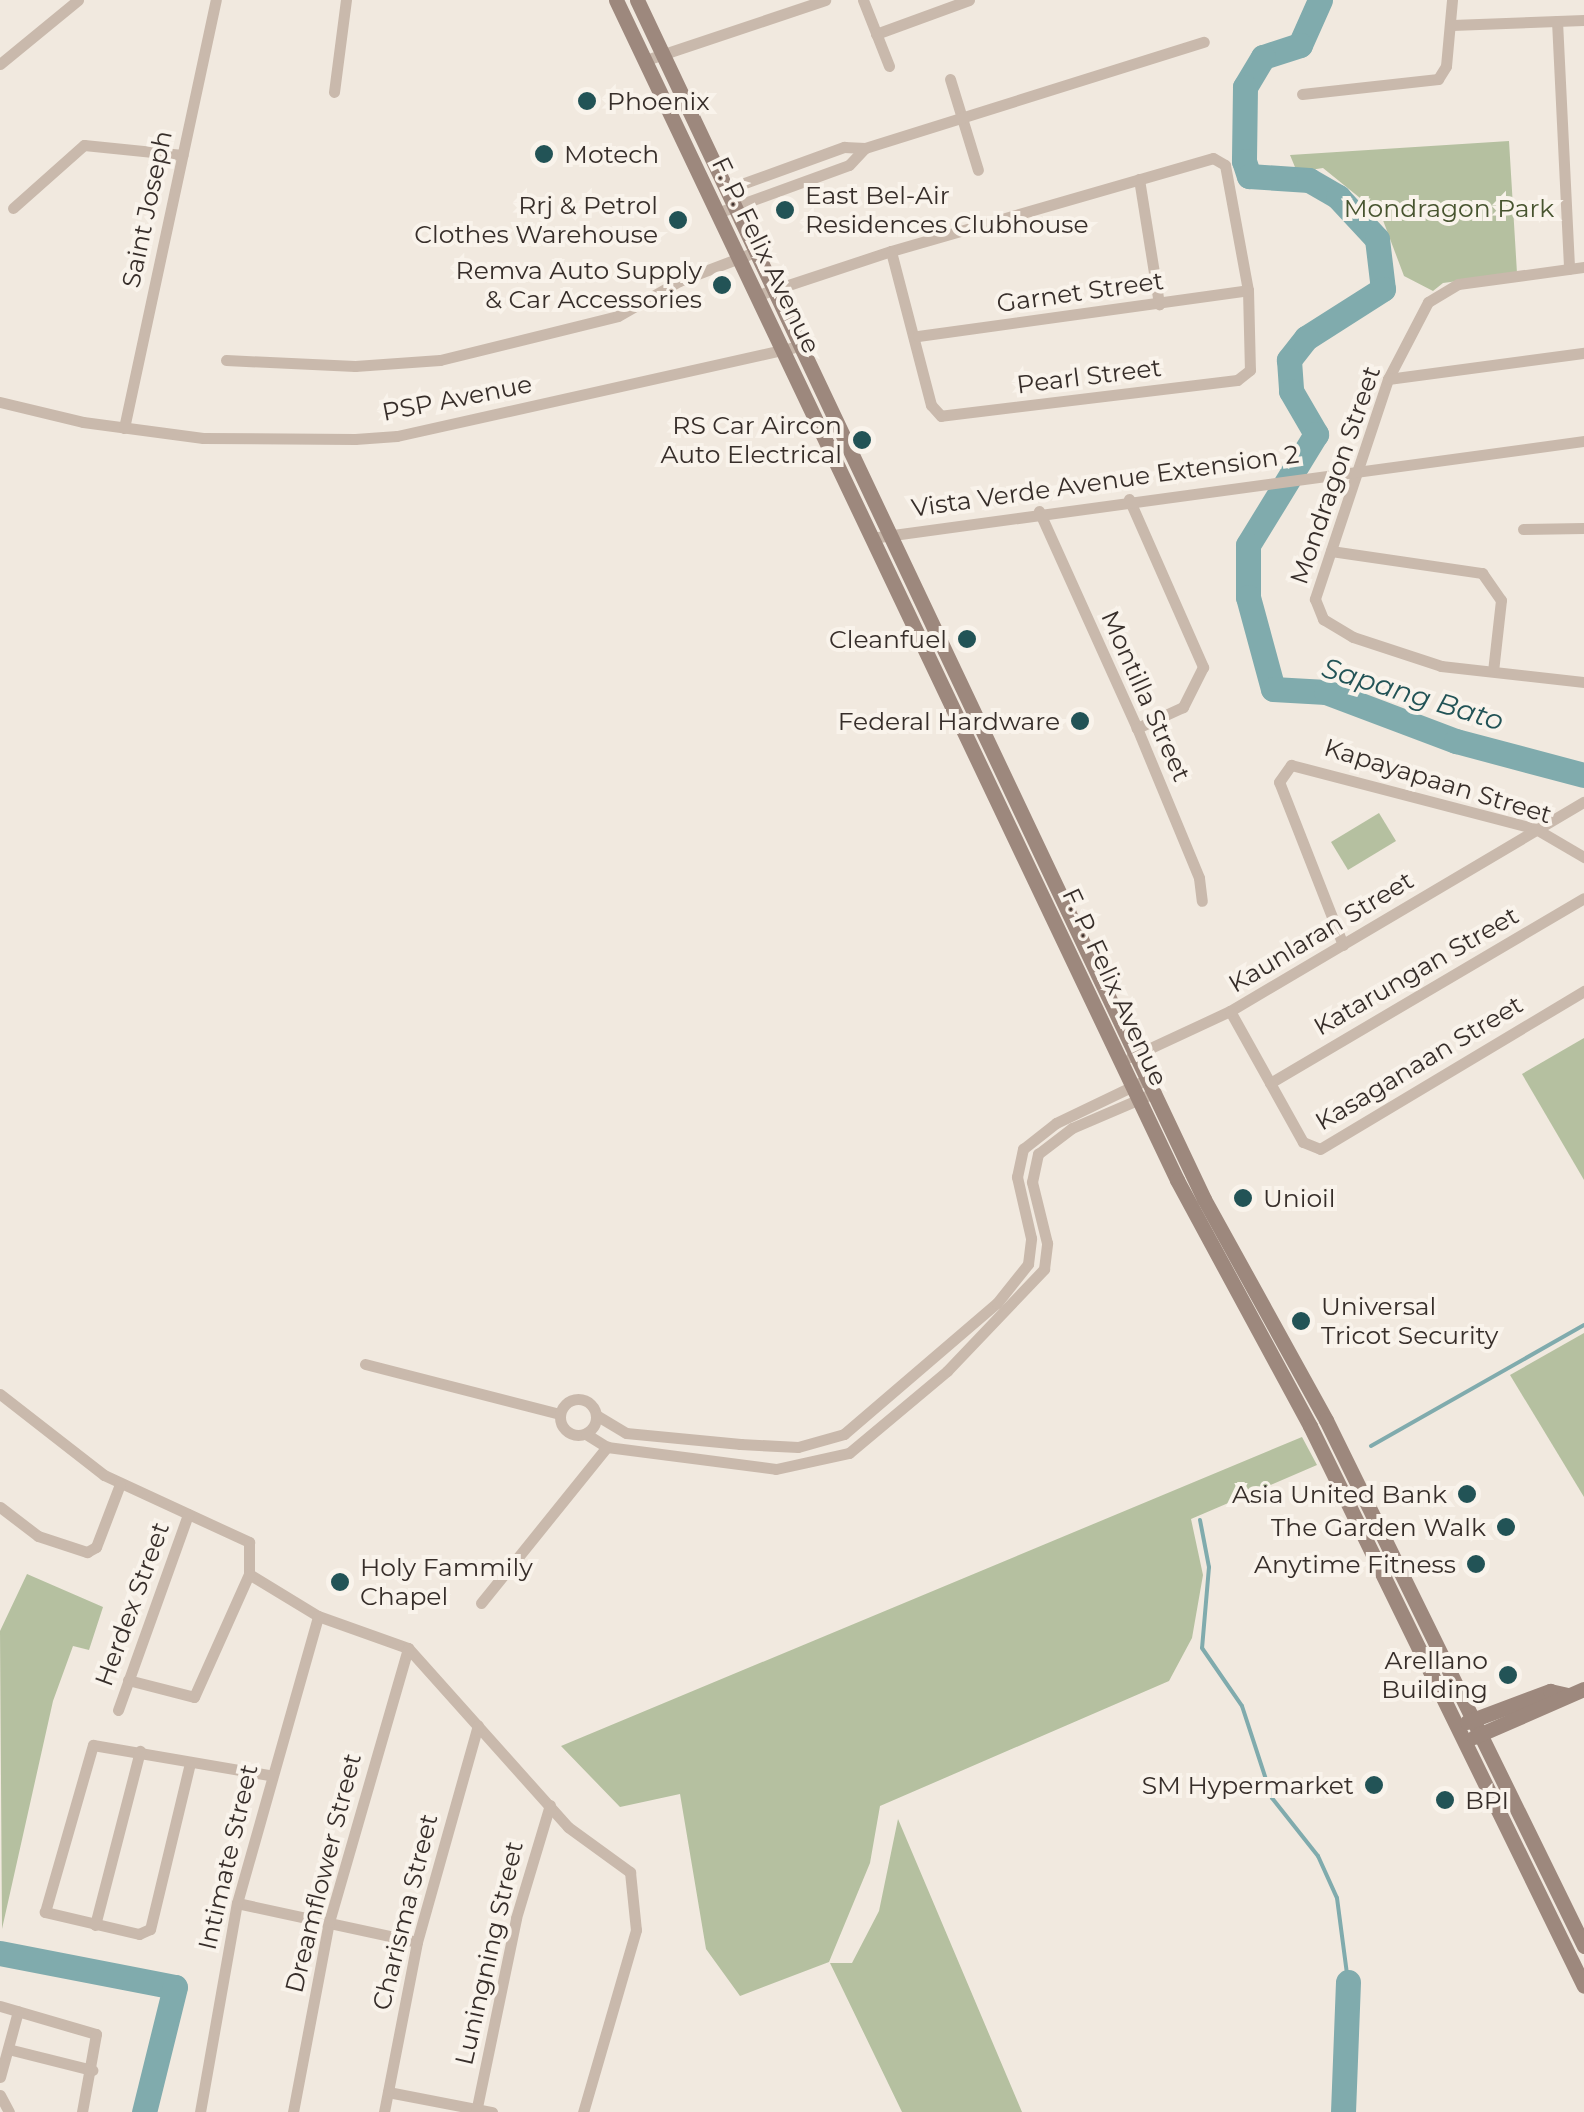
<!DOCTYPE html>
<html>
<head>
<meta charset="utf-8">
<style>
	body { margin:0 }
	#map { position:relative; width:1584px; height:2112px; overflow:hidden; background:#f1e9df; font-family:Montserrat,sans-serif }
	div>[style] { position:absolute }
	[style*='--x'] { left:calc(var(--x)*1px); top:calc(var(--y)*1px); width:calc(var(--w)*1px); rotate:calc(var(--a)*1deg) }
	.green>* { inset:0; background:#b5c0a0 }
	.stream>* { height:4px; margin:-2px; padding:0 2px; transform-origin:2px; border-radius:2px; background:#80abad }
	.river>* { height:25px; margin:-12.5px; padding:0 12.5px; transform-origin:12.5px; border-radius:12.5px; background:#80abad }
	.street>* { height:11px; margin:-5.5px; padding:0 5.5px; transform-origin:5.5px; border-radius:5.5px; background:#c9b9ac }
	.street>.ring { margin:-5.5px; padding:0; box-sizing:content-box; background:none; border:11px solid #c9b9ac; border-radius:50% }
	.secondary>* { height:15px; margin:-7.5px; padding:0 7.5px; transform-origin:7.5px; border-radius:7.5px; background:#9d887d }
	.dots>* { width:28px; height:28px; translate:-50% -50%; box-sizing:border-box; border:5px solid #f9f3eb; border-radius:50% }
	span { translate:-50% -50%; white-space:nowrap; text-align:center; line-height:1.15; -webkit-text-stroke:8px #f9f3eb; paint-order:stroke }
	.poi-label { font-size:25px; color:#372e2a }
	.left { translate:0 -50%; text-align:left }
	.right { translate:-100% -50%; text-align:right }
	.park-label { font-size:25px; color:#47542f }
	.street-label { font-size:25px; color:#372e2a }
	.water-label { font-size:28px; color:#225356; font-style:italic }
</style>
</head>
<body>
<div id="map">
	<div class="green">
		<div style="clip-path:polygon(1509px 141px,1517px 273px,1443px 283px,1433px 291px,1404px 276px,1381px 215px,1323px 168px,1297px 172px,1290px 155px)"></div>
		<div style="clip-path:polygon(1379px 813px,1396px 841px,1348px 870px,1331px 842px)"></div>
		<div style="clip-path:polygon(1584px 1038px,1584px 1180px,1522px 1074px)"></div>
		<div style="clip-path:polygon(1584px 1333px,1584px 1497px,1510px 1375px)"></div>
		<div style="clip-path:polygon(1302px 1437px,1317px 1465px,1191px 1519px,1203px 1575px,1192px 1638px,1169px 1681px,880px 1806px,870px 1863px,829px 1962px,740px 1996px,706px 1949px,680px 1794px,620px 1807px,561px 1746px)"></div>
		<div style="clip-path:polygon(27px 1574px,103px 1607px,89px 1650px,73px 1646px,53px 1701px,2px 1929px,0 1631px)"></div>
		<div style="clip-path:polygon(898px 1819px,1022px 2112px,902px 2112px,830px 1963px,852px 1963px,879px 1911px)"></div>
	</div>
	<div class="stream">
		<div style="--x:1371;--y:1446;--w:245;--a:-29.6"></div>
		<div style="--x:1200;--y:1520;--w:48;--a:79.2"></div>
		<div style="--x:1209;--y:1567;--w:81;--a:94.9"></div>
		<div style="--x:1202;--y:1648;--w:70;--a:55.4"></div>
		<div style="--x:1242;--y:1706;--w:97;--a:71.9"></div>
		<div style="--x:1272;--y:1798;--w:74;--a:51.6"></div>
		<div style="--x:1318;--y:1856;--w:46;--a:65.7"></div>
		<div style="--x:1337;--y:1898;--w:85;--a:82.5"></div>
	</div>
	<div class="river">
		<div style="--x:1320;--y:0;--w:49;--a:114"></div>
		<div style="--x:1300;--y:45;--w:39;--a:162"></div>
		<div style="--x:1263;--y:57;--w:35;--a:121"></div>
		<div style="--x:1245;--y:87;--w:74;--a:90.8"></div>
		<div style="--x:1244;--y:161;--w:16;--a:72"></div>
		<div style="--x:1249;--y:176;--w:60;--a:3.8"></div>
		<div style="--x:1309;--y:180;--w:34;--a:30"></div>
		<div style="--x:1338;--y:197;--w:57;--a:47.1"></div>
		<div style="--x:1377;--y:239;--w:50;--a:83.2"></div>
		<div style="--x:1383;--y:289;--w:91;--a:147.5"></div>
		<div style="--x:1306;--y:338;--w:28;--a:128"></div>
		<div style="--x:1289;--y:360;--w:31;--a:86"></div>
		<div style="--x:1291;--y:391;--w:50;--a:59.8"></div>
		<div style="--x:1316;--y:434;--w:130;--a:121.5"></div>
		<div style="--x:1248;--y:545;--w:52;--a:90"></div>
		<div style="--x:1248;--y:597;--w:95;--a:74.8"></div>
		<div style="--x:1273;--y:689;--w:53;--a:3.2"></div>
		<div style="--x:1326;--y:692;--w:139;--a:20.7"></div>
		<div style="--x:1456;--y:741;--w:132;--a:14.9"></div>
		<div style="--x:0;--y:1953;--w:178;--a:11"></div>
		<div style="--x:175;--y:1987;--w:129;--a:103.9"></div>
		<div style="--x:1343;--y:2112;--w:130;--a:-87.8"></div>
	</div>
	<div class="street">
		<div style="--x:863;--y:0;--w:71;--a:68.5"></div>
		<div style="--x:1557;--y:21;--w:248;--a:87.2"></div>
		<div style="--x:1452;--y:25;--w:132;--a:-2.2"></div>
		<div style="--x:876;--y:34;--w:99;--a:-20.1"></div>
		<div style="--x:646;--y:60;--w:189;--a:-18.5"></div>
		<div style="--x:0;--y:64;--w:101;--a:-39.4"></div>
		<div style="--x:950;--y:79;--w:95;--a:72.9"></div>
		<div style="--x:334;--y:92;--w:93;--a:-82.6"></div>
		<div style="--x:1302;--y:94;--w:137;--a:-6.3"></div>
		<div style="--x:1438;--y:79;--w:15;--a:-58"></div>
		<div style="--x:1446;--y:66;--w:66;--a:-84.8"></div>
		<div style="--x:1139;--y:179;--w:127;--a:80.9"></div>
		<div style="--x:725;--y:190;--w:127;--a:-19.9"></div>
		<div style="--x:844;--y:147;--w:21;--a:3"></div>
		<div style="--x:865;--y:148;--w:355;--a:-17.4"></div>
		<div style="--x:13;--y:208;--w:95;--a:-41.6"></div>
		<div style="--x:84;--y:145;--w:99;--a:5.8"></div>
		<div style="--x:717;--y:213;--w:140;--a:-20"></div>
		<div style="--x:849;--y:165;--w:23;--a:-47"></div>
		<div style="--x:1584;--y:267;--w:127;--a:172.3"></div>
		<div style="--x:1458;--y:284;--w:35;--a:149"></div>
		<div style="--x:1428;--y:302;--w:87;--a:117.5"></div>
		<div style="--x:1388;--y:379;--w:232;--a:108.4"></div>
		<div style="--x:1315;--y:599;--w:22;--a:68"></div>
		<div style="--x:1323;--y:619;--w:35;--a:31"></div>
		<div style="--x:1353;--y:637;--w:93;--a:18.2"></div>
		<div style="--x:1441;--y:666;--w:144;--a:6.4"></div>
		<div style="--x:758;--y:295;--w:140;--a:-18.3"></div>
		<div style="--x:891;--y:251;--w:335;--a:-16.1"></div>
		<div style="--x:1213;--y:158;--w:14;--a:30"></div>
		<div style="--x:1225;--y:165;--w:127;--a:79.6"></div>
		<div style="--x:1248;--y:290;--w:80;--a:88.6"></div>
		<div style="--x:1250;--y:370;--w:16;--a:142"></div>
		<div style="--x:1237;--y:380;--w:298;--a:173.1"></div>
		<div style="--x:941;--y:416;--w:15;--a:-132"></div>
		<div style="--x:931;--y:405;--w:159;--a:-104.6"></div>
		<div style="--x:918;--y:336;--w:333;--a:-7.9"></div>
		<div style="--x:226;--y:360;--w:129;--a:2.7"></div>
		<div style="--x:355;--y:366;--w:85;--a:-4"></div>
		<div style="--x:440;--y:360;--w:183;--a:-13.9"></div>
		<div style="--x:618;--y:316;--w:70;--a:-29.8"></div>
		<div style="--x:679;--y:281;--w:81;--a:-20.9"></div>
		<div style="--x:1388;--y:379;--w:198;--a:-7.6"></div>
		<div style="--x:0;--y:402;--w:85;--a:13.5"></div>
		<div style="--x:83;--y:422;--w:121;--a:7.6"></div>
		<div style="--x:203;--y:438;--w:152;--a:0.4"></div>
		<div style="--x:355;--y:439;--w:42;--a:-4.1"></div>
		<div style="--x:397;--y:436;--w:413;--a:-12.6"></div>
		<div style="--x:124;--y:428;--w:438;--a:-77.9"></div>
		<div style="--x:1129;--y:499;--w:184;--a:66.2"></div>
		<div style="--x:1203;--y:667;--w:45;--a:116.6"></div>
		<div style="--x:1183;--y:707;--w:51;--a:155.5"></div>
		<div style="--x:1039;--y:511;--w:238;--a:65.7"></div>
		<div style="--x:1137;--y:728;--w:162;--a:67.5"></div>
		<div style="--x:1199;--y:878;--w:23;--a:83"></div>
		<div style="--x:1523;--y:529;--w:61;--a:-0.9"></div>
		<div style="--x:871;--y:538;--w:720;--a:-7.75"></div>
		<div style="--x:1331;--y:551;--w:153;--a:8.3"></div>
		<div style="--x:1482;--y:573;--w:33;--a:55"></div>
		<div style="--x:1501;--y:600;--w:71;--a:96.4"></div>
		<div style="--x:1343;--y:945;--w:175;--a:-111.4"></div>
		<div style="--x:1279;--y:782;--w:21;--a:-55"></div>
		<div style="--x:1291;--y:765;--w:253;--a:14.6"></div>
		<div style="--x:1536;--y:829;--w:56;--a:30.3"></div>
		<div style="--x:1230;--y:1011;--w:150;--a:60.9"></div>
		<div style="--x:1303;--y:1142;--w:18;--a:22"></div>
		<div style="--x:1320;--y:1149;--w:308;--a:-30.9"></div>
		<div style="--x:1131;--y:1057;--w:109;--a:-24.9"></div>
		<div style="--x:1230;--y:1011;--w:411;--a:-30.6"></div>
		<div style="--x:1270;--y:1083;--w:364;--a:-30.5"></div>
		<div style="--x:365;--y:1364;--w:201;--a:14.4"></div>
		<div style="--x:0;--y:1394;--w:132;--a:37.9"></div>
		<div style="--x:104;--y:1475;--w:160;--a:24.8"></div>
		<div style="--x:249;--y:1542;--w:32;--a:90"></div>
		<div style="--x:249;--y:1574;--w:81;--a:31.3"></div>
		<div style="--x:318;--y:1616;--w:96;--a:19.6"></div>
		<div style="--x:408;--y:1648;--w:240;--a:48.2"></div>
		<div style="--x:568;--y:1827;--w:77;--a:36"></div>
		<div style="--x:630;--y:1872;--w:58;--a:84.1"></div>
		<div style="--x:636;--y:1930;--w:190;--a:106.2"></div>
		<div class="ring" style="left:560px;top:1399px;width:25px;height:25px"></div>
		<div style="--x:596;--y:1415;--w:35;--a:31"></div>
		<div style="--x:626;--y:1433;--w:115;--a:5.5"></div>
		<div style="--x:740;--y:1444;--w:58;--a:3"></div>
		<div style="--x:798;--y:1447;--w:48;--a:-15.8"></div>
		<div style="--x:844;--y:1434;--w:201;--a:-40.6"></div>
		<div style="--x:997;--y:1303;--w:50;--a:-51.5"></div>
		<div style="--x:1028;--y:1264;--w:26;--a:-83"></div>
		<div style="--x:1031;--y:1238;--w:63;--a:-102.9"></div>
		<div style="--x:1017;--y:1177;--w:29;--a:-78"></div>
		<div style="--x:1023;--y:1149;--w:42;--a:-38.2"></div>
		<div style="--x:1056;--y:1123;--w:104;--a:-25.6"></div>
		<div style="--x:586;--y:1434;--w:25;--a:32"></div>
		<div style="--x:607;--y:1447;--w:170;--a:7.4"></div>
		<div style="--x:776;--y:1469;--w:75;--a:-12.4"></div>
		<div style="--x:849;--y:1453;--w:128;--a:-39.9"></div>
		<div style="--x:947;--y:1371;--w:141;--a:-46.4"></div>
		<div style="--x:1044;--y:1269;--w:26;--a:-83"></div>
		<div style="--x:1047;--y:1243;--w:63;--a:-103.8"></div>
		<div style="--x:1032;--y:1182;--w:29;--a:-78"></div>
		<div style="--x:1038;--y:1154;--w:43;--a:-37.4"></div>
		<div style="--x:1072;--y:1128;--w:91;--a:-23.2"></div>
		<div style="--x:0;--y:1507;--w:48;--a:37.3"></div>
		<div style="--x:38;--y:1536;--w:52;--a:18.1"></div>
		<div style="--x:87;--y:1552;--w:10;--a:-29"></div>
		<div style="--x:96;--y:1547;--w:67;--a:-69.1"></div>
		<div style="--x:481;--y:1603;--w:201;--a:-51.1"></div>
		<div style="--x:128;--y:1680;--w:68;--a:14.4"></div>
		<div style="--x:194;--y:1697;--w:135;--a:-65.9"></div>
		<div style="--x:118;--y:1710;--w:208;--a:-70.3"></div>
		<div style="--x:190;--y:1763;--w:171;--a:103.5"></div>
		<div style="--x:150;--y:1929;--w:12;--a:156"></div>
		<div style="--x:139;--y:1934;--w:97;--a:-166.8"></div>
		<div style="--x:45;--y:1912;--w:174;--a:-74"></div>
		<div style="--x:93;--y:1745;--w:179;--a:9.7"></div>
		<div style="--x:237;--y:1903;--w:184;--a:12.2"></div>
		<div style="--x:95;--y:1925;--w:180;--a:-75.5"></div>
		<div style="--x:0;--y:2006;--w:100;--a:16.3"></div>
		<div style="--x:96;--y:2034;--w:79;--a:100.2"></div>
		<div style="--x:8;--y:2049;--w:87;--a:14"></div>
		<div style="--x:0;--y:2077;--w:68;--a:-74.7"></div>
		<div style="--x:388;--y:2092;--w:106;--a:10.9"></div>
		<div style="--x:0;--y:2095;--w:19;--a:62"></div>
		<div style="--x:200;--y:2112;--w:212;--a:-80"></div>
		<div style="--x:237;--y:1903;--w:298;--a:-74.2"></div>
		<div style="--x:293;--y:2112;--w:193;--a:-79.3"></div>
		<div style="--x:329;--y:1922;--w:285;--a:-73.9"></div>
		<div style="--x:384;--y:2112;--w:173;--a:-79"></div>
		<div style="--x:417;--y:1942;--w:225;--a:-74.3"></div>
		<div style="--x:476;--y:2112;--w:198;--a:-78.3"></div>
		<div style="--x:516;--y:1918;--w:118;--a:-73.3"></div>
	</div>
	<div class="secondary">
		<div style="--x:616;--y:0;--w:1307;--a:64.57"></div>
		<div style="--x:1177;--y:1180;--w:280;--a:61.6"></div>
		<div style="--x:1310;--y:1426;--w:623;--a:63.93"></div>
		<div style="--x:637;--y:0;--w:1326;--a:64.69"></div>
		<div style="--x:1204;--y:1199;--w:252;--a:61.1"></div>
		<div style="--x:1326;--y:1420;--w:586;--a:63.87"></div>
		<div style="--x:1467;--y:1722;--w:89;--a:-20.5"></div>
		<div style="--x:1550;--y:1691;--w:17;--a:13"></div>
		<div style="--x:1474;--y:1737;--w:120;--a:-23.6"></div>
	</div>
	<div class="dots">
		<div style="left:587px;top:101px;background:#225356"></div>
		<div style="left:544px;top:154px;background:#225356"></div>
		<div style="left:785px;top:210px;background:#225356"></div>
		<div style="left:678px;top:220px;background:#225356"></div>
		<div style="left:722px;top:285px;background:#225356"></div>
		<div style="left:862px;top:440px;background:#225356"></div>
		<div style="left:967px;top:639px;background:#225356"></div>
		<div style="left:1080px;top:721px;background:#225356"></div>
		<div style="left:1243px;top:1198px;background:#225356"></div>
		<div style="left:1301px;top:1321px;background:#225356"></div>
		<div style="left:1467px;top:1494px;background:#225356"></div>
		<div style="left:1506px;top:1527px;background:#225356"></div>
		<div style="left:1476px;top:1564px;background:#225356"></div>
		<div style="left:340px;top:1582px;background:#225356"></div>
		<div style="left:1508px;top:1675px;background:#225356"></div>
		<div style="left:1374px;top:1785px;background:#225356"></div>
		<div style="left:1445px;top:1800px;background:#225356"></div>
	</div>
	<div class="poi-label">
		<span class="left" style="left:607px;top:101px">Phoenix</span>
		<span class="left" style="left:564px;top:154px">Motech</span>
		<span class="left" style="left:805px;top:210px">East Bel-Air<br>Residences Clubhouse</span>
		<span class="right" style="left:658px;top:220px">Rrj &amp; Petrol<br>Clothes Warehouse</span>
		<span class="right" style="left:702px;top:285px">Remva Auto Supply<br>&amp; Car Accessories</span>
		<span class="right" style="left:842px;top:440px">RS Car Aircon<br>Auto Electrical</span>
		<span class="right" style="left:947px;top:639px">Cleanfuel</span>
		<span class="right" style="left:1060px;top:721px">Federal Hardware</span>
		<span class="left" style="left:1263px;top:1198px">Unioil</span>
		<span class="left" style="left:1321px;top:1321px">Universal<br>Tricot Security</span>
		<span class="right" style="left:1447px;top:1494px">Asia United Bank</span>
		<span class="right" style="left:1486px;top:1527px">The Garden Walk</span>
		<span class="right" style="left:1456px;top:1564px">Anytime Fitness</span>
		<span class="left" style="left:360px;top:1582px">Holy Fammily<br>Chapel</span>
		<span class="right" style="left:1488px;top:1675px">Arellano<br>Building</span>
		<span class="right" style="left:1354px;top:1785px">SM Hypermarket</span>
		<span class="left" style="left:1465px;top:1800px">BPI</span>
	</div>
	<div class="park-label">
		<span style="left:1449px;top:208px">Mondragon Park</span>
	</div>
	<div class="street-label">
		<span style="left:147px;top:209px;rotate:-78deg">Saint Joseph</span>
		<span style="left:766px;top:255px;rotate:64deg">F. P. Felix Avenue</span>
		<span style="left:1080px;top:292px;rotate:-8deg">Garnet Street</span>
		<span style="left:1089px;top:376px;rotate:-7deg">Pearl Street</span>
		<span style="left:457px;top:398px;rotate:-11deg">PSP Avenue</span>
		<span style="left:1335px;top:475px;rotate:-71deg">Mondragon Street</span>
		<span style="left:1105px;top:481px;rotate:-8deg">Vista Verde Avenue Extension 2</span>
		<span style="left:1146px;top:696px;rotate:66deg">Montilla Street</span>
		<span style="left:1438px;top:781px;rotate:17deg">Kapayapaan Street</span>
		<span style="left:1321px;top:932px;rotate:-31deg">Kaunlaran Street</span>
		<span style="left:1416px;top:971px;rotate:-30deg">Katarungan Street</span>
		<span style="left:1115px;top:987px;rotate:65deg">F. P. Felix Avenue</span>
		<span style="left:1419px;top:1063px;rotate:-31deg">Kasaganaan Street</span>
		<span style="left:132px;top:1604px;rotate:-70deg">Herdex Street</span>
		<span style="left:228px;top:1857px;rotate:-77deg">Intimate Street</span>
		<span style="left:323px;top:1873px;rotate:-76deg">Dreamflower Street</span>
		<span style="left:405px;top:1912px;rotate:-76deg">Charisma Street</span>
		<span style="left:489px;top:1953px;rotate:-77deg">Luningning Street</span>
	</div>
	<div class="water-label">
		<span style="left:1413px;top:694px;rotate:17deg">Sapang Bato</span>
	</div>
</div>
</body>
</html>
